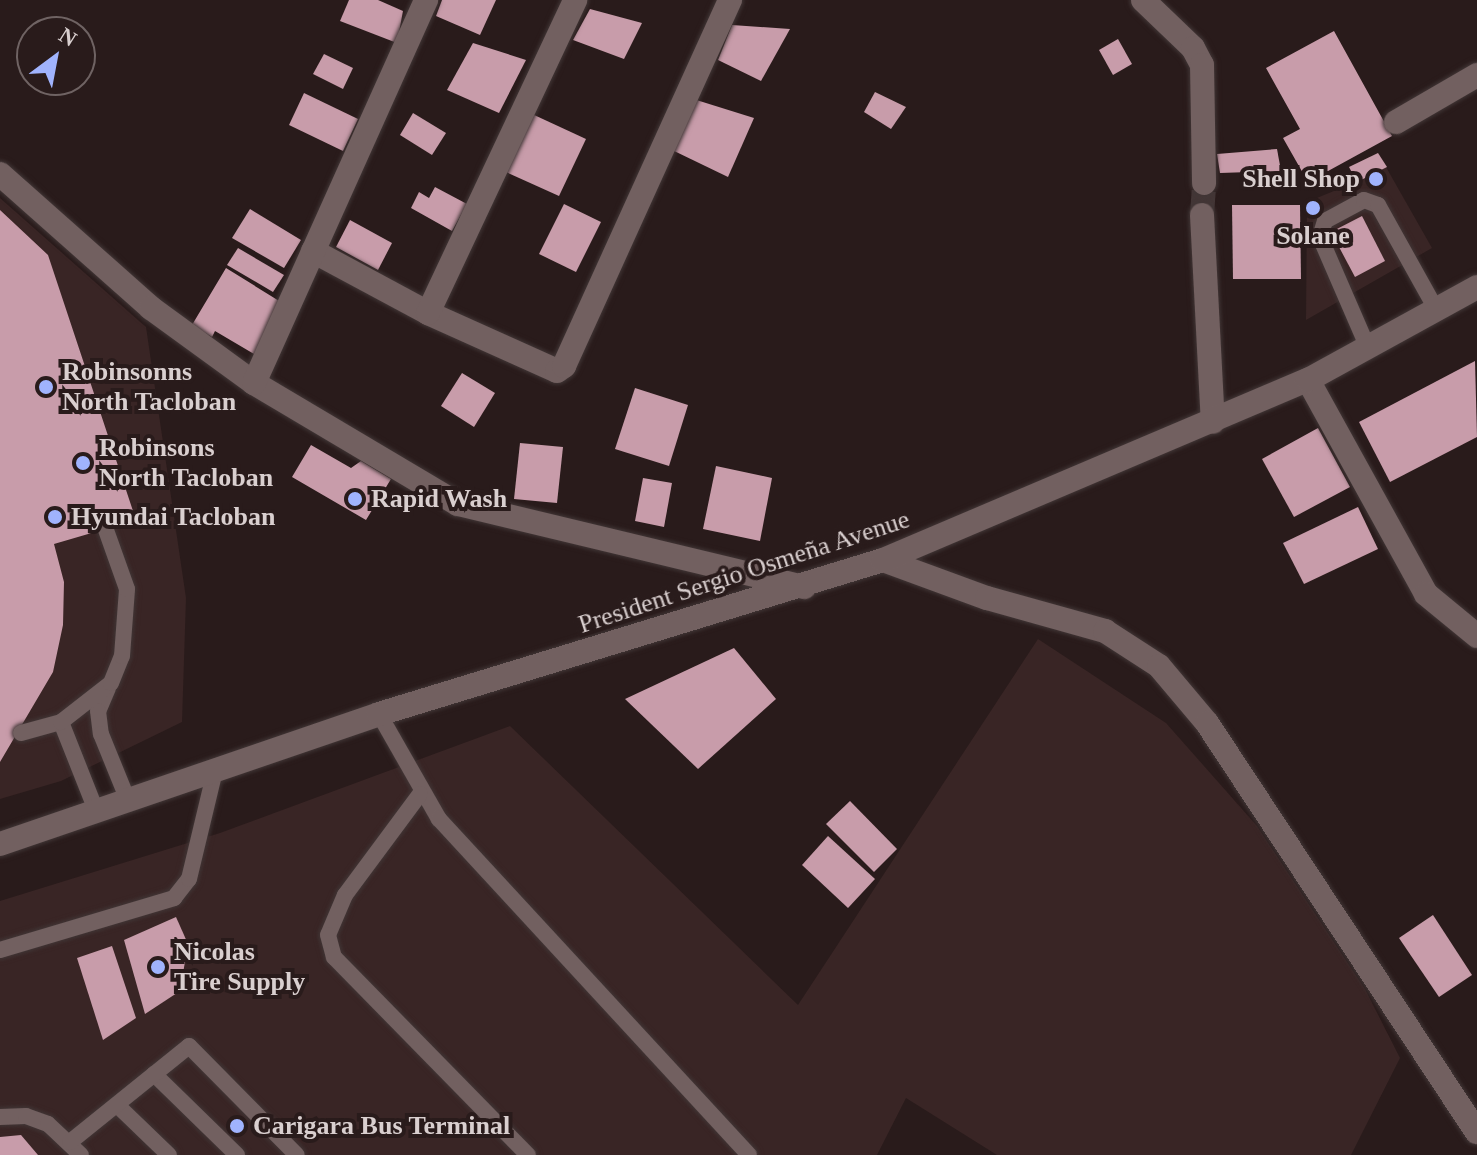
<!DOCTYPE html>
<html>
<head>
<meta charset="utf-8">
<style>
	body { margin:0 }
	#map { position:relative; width:1477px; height:1155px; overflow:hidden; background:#291b1b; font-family:"Times New Roman",serif }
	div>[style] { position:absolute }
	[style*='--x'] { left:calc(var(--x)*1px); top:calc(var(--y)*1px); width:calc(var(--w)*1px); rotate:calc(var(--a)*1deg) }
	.built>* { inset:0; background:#392525 }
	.building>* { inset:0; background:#c89caa }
	.street-tunnel>* { height:24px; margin-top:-12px; transform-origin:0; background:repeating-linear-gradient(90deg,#433636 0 24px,transparent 0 36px) }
	.roads { filter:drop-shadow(0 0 2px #413636) drop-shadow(0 0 2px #413636) }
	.lane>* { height:16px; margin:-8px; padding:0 8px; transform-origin:8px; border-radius:8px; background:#726060 }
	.street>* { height:24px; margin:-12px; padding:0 12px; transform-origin:12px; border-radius:12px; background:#726060 }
	.secondary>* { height:24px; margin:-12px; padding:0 12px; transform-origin:12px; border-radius:12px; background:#726060 }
	.dots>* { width:22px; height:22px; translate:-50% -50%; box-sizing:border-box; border:4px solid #291b1b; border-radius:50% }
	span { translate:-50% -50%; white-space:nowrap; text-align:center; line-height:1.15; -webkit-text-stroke:8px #291b1b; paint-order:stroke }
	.poi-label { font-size:26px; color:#d9cfcf; font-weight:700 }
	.right { translate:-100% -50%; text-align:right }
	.left { translate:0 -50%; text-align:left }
	.street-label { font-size:26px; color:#d9cfcf }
	.north { position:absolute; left:16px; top:16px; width:80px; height:80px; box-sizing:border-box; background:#291b1b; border:2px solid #6f6363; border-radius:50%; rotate:32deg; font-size:22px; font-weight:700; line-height:32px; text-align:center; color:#d9cfcf }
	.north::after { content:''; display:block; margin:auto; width:28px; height:36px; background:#a0b3fd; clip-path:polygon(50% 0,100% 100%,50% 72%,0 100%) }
</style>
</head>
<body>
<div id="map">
	<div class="built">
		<div style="clip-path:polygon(1378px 153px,1432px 248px,1306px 320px,1307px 202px,1356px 182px,1349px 167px)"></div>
		<div style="clip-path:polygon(0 198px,146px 327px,186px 598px,182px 722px,61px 781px,0 799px)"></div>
		<div style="clip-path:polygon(1038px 639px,1166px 723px,1257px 826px,1365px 989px,1400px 1058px,1351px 1155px,997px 1155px,906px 1098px,877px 1155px,0 1155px,0 901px,220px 833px,510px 726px,798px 1005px)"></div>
	</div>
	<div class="building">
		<div style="clip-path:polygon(349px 0,378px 0,403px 11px,397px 43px,340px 21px)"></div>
		<div style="clip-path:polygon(442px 0,496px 0,480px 35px,436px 16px)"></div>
		<div style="clip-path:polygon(590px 9px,642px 23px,624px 59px,573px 40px)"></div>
		<div style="clip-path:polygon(732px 25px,790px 29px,761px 81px,718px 60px)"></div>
		<div style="clip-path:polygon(1334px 31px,1392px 136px,1308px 182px,1283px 138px,1300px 129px,1266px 68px)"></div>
		<div style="clip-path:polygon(1118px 39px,1132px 64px,1113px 75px,1099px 50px)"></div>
		<div style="clip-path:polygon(473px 43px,526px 60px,499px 113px,447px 90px)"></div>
		<div style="clip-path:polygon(324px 54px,353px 68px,343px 89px,313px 74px)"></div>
		<div style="clip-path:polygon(875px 92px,906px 107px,891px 129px,864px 112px)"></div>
		<div style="clip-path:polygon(304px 93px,358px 119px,343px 151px,289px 125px)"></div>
		<div style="clip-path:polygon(690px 98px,754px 118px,728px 177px,670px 149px)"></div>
		<div style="clip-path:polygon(413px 113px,446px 133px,432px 155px,400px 135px)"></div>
		<div style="clip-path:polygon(532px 114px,586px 139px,559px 196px,506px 172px)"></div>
		<div style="clip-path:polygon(1277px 149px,1281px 171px,1220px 173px,1217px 154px)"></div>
		<div style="clip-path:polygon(1378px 153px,1387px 167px,1357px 182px,1349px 167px)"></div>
		<div style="clip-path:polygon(435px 187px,467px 204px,452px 231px,411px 208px,419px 192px,429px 198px)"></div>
		<div style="clip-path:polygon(564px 204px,601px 222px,576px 272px,539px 254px)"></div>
		<div style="clip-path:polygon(1232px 205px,1300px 205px,1301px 279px,1233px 279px)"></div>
		<div style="clip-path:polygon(250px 209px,301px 240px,284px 268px,232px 238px)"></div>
		<div style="clip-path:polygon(0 210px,48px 255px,136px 520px,54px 544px,64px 582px,63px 625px,53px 672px,0 762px)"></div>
		<div style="clip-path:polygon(1362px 216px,1385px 261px,1355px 277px,1331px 232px)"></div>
		<div style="clip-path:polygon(350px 220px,392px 243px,378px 270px,336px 247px)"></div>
		<div style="clip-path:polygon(238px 248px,284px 275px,273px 292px,227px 265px)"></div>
		<div style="clip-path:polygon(226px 268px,284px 304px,254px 354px,215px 331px,212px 337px,192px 325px)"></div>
		<div style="clip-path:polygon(1475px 361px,1477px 437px,1390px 482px,1359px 422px)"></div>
		<div style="clip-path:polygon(462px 373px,495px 393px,474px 427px,441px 406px)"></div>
		<div style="clip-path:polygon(635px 388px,688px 405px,669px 466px,615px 449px)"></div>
		<div style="clip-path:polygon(1318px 428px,1350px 487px,1294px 517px,1262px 459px)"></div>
		<div style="clip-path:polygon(520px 443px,563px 447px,557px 503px,514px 499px)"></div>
		<div style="clip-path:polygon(311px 445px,351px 468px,361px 461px,391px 479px,366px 520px,292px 477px)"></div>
		<div style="clip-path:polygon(716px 466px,772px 478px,760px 541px,703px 529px)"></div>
		<div style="clip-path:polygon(643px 478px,672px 483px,664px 527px,635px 521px)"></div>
		<div style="clip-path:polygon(1358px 507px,1378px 549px,1304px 584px,1283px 543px)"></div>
		<div style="clip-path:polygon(734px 648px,776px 699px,698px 769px,625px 699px)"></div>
		<div style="clip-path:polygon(850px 801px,897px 849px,874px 872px,826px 824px)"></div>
		<div style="clip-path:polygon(828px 836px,875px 879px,848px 908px,802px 865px)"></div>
		<div style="clip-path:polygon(1433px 915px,1472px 975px,1439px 997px,1399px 938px)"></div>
		<div style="clip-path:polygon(176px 917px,188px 944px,180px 991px,145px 1014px,124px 940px)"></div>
		<div style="clip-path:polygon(112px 946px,136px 1018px,103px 1040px,77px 958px)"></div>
		<div style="clip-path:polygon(21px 1135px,38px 1155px,0 1155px,0 1137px)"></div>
	</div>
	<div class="street-tunnel">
		<div style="--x:1202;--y:215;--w:32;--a:-86"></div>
	</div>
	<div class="roads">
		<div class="lane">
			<div style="--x:1368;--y:348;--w:121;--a:-113.4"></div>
			<div style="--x:1320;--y:237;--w:17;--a:-73"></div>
			<div style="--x:1325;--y:221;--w:44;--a:-28.3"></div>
			<div style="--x:1364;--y:200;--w:15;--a:20"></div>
			<div style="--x:1378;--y:205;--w:119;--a:60.9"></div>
			<div style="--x:108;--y:688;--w:25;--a:113"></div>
			<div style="--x:98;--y:711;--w:23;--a:83"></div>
			<div style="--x:101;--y:734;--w:74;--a:67.9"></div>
			<div style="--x:379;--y:714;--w:121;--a:60.3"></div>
			<div style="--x:439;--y:819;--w:457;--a:47.3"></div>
			<div style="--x:61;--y:722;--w:98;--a:68.4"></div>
			<div style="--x:21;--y:733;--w:41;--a:-15.4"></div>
			<div style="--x:61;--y:722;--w:63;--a:-38"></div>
			<div style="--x:111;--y:683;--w:29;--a:-68"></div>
			<div style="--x:122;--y:656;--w:67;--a:-85.7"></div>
			<div style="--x:127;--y:589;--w:63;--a:-109.6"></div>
			<div style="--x:420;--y:794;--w:126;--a:126.6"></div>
			<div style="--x:345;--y:895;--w:43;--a:113"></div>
			<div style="--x:328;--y:935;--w:23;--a:75"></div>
			<div style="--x:334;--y:957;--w:277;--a:45.6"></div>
			<div style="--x:0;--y:950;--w:182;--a:-16.6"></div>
			<div style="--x:174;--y:898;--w:24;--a:-52"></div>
			<div style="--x:189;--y:879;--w:107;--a:-76.5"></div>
			<div style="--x:154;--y:1074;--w:116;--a:44.3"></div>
			<div style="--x:117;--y:1105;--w:72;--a:43.9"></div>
			<div style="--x:0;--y:1117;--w:26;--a:-2"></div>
			<div style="--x:26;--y:1116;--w:23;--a:20"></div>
			<div style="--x:48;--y:1124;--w:45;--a:43.2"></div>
			<div style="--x:70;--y:1142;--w:153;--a:-38.9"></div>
			<div style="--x:189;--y:1046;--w:153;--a:45.3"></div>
		</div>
		<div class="street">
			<div style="--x:1143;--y:0;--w:69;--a:43.8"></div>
			<div style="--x:1193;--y:48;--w:19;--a:62"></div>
			<div style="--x:1202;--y:65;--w:118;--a:89"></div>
			<div style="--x:1396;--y:122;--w:94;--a:-30.1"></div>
			<div style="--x:0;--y:174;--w:202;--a:41.6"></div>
			<div style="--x:151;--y:308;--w:127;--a:36.1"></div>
			<div style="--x:254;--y:383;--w:237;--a:30.7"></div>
			<div style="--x:458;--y:504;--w:356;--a:13.5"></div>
			<div style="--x:1202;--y:215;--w:207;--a:87"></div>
			<div style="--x:313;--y:251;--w:131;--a:28.3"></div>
			<div style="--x:428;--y:313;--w:141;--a:24.2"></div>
			<div style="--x:557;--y:371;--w:9;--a:-36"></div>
			<div style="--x:564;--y:366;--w:402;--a:-65.6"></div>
			<div style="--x:428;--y:313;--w:346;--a:-64.8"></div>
			<div style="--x:1308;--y:380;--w:244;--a:61.1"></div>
			<div style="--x:1426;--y:594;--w:66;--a:39.5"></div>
			<div style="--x:254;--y:383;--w:420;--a:-65.8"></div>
			<div style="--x:883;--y:560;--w:111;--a:20.1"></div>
			<div style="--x:987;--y:598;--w:123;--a:15.6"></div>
			<div style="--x:1105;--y:631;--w:64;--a:32.9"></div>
			<div style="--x:1159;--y:666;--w:75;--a:49.9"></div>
			<div style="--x:1207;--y:723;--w:490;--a:56.6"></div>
		</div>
		<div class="secondary">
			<div style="--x:0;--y:844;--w:401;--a:-18.9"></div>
			<div style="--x:379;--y:714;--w:527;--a:-16.99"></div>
			<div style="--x:883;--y:560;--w:462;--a:-23"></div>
			<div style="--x:1308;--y:380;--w:193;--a:-28.8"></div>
		</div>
	</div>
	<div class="dots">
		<div style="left:1376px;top:179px;background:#a0b3fd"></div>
		<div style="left:1313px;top:208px;background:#a0b3fd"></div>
		<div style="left:46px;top:387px;background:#a0b3fd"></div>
		<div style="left:83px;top:463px;background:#a0b3fd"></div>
		<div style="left:355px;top:499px;background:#a0b3fd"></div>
		<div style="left:55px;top:517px;background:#a0b3fd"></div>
		<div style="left:158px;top:967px;background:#a0b3fd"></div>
		<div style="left:237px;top:1126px;background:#a0b3fd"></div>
	</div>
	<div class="poi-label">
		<span class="right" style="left:1360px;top:179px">Shell Shop</span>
		<span style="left:1313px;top:236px">Solane</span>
		<span class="left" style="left:62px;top:387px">Robinsonns<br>North Tacloban</span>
		<span class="left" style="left:99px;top:463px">Robinsons<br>North Tacloban</span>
		<span class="left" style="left:371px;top:499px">Rapid Wash</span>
		<span class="left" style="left:71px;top:517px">Hyundai Tacloban</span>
		<span class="left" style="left:174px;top:967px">Nicolas<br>Tire Supply</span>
		<span class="left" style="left:253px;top:1126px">Carigara Bus Terminal</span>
	</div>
	<div class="street-label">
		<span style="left:744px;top:572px;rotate:-18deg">President Sergio Osmeña Avenue</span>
	</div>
	<div class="north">N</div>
</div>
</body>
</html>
